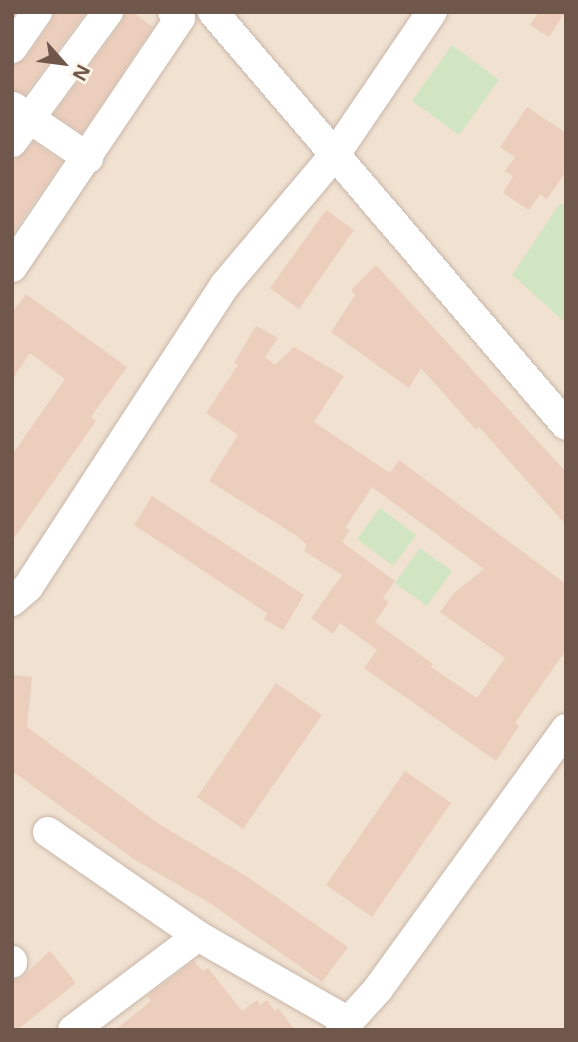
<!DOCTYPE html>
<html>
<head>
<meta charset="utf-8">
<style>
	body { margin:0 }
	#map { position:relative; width:578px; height:1042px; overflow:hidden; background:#faf0e2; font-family:"Open Sans",sans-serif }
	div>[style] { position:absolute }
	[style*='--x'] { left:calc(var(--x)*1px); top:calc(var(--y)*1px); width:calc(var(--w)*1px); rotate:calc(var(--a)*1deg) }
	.residential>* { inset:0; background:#f0e1d1 }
	.green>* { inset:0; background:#d2e5c2 }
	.building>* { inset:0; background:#eccebc }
	.roads { filter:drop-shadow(0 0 2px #c9b7aa) drop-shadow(0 0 2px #c9b7aa) }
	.minor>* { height:30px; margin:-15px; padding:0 15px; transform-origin:15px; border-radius:15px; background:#fff }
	span { translate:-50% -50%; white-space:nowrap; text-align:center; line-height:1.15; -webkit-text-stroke:7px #fdf4e8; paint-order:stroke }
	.frame { position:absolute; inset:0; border:14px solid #6f574b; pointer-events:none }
	.north { position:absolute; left:28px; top:28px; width:70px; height:70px; -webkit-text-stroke:5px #fdf4e8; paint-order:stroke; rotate:118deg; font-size:19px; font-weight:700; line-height:28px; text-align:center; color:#6f574b }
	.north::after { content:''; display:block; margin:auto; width:24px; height:32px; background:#6f574b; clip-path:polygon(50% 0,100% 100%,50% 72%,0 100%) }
</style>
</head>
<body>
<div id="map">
	<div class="residential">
		<div style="clip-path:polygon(12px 12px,566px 12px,566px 1030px,12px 1030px)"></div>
	</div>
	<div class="green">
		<div style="clip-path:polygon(452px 45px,499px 80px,459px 135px,412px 101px)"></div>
		<div style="clip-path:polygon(560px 203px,566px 206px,566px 323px,512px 275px)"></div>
		<div style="clip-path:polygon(380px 508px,416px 535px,393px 566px,357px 539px)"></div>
		<div style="clip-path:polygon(420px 548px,452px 571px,427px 606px,395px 583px)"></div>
	</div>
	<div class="building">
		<div style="clip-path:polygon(54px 12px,86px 12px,25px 94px,12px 90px,12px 65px,26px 58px,51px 22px)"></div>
		<div style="clip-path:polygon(125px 12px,133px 12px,153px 27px,82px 133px,54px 114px,122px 22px)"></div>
		<div style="clip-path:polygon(539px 12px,565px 12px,549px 37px,530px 25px)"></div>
		<div style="clip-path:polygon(527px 107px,566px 133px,566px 171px,547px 199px,540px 194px,529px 210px,503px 193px,513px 176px,505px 171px,515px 157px,500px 147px)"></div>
		<div style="clip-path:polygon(34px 142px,62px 162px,12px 234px,12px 163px)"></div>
		<div style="clip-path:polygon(326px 210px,354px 230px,299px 309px,270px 288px)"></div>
		<div style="clip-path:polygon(376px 265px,566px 472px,566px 525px,479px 427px,476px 430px,421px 368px,409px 388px,331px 332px,355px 295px,351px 290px)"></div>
		<div style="clip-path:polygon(26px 294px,127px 367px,91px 417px,96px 421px,12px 541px,12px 455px,65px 379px,30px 353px,12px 380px,12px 313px)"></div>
		<div style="clip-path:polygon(evenodd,256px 326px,278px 338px,265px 357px,275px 365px,294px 347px,344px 376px,314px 422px,390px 473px,399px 460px,566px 584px,566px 650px,515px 723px,519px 726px,496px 761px,364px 668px,377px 650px,340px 623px,333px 634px,311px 618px,342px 575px,304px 551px,307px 545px,297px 536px,209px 481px,238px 435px,206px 413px,238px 365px,234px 363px,256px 326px,372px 487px,484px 569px,453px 594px,440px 612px,505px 658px,477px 698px,431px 667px,433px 664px,375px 622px,389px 602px,383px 598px,395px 581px,342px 542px,350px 530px,345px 528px,372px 487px)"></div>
		<div style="clip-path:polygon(152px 496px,304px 595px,283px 630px,264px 619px,267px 613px,134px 525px)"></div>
		<div style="clip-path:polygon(12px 675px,32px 677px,27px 727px,159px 824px,249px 878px,348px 947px,322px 982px,208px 902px,135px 860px,12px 771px)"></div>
		<div style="clip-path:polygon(276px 683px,322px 715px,243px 829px,197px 797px)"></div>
		<div style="clip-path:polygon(405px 771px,451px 803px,372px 917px,326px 885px)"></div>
		<div style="clip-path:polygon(50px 951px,76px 983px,17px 1030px,12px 1030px,12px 981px,21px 978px)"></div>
		<div style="clip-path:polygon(194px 961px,203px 971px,208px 968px,242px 1011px,257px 1000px,260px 1005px,267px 1000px,275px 1011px,278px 1008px,295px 1030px,115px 1030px,151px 1001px,147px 996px)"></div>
	</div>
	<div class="roads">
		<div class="minor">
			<div style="--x:213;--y:12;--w:543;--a:49.48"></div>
			<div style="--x:12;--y:48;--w:44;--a:-55.2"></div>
			<div style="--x:13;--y:107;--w:91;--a:34.2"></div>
			<div style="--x:12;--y:142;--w:162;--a:-53.6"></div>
			<div style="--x:12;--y:267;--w:300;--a:-56"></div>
			<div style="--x:180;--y:18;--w:9;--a:-139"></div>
			<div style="--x:12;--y:601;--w:21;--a:-41"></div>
			<div style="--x:28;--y:587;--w:361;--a:-56.9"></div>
			<div style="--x:225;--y:285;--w:172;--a:-49.9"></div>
			<div style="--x:336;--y:153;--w:171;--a:-55.8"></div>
			<div style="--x:48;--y:832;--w:183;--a:34.7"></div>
			<div style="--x:198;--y:936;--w:174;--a:29.7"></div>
			<div style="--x:12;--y:961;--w:2;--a:90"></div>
			<div style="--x:73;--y:1030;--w:156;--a:-36.9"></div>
			<div style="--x:341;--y:1030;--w:55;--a:-47.9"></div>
			<div style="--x:378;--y:989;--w:321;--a:-54.1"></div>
		</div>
	</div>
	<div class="frame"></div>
	<div class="north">N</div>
</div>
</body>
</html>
